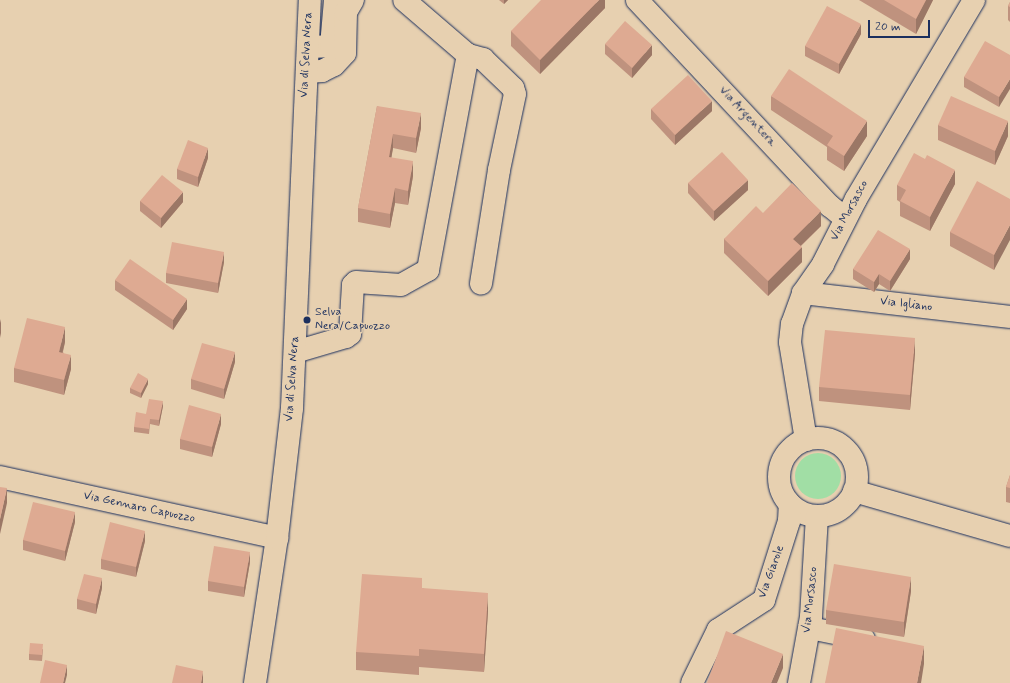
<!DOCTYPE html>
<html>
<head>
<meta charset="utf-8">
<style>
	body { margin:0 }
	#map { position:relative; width:1010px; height:683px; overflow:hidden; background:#e7d0b0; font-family:Mynerve,sans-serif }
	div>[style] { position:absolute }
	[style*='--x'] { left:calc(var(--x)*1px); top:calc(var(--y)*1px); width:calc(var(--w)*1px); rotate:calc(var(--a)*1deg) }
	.green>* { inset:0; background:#a1dea5 }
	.round { border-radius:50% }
	.roads { filter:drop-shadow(0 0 1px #1b2f5e) drop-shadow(0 0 1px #1b2f5e) }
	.minor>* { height:22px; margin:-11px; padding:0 11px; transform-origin:11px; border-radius:11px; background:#e7d0b0 }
	.minor>.ring { margin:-11px; padding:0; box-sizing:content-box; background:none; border:22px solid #e7d0b0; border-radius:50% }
	.wall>* { inset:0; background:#bf927e }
	.shaded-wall>* { inset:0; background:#9b7766 }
	.building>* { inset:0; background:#deaa92 }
	.dots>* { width:11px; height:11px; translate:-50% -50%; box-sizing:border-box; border:2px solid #e7d0b0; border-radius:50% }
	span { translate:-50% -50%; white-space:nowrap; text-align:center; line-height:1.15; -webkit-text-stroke:3px #e7d0b0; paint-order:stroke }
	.street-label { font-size:12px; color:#1b2f5e }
	.poi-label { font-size:12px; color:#1b2f5e }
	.left { translate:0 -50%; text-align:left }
	.scale { position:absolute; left:868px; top:20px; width:62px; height:18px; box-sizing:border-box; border:2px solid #1b2f5e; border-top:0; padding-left:5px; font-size:12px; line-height:14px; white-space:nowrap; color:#1b2f5e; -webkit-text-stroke:3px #e7d0b0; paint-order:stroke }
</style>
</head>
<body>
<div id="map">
	<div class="green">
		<div class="round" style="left:795px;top:453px;width:46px;height:46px"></div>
	</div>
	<div class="roads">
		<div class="minor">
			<div style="--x:637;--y:0;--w:282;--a:46.9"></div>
			<div style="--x:830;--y:206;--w:19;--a:39"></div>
			<div style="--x:308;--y:47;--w:23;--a:-2"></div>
			<div style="--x:331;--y:46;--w:46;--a:-85"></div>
			<div style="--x:468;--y:55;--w:16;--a:15"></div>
			<div style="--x:483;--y:59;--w:42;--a:44"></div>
			<div style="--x:513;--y:88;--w:6;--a:72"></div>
			<div style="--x:515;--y:94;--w:78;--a:101.9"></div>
			<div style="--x:499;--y:170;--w:115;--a:99"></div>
			<div style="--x:307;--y:72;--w:15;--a:-4"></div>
			<div style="--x:322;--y:71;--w:13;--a:-27"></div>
			<div style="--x:334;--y:65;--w:16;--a:-47"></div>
			<div style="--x:345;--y:53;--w:41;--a:-88.6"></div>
			<div style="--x:346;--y:12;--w:14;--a:-60"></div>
			<div style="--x:803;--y:293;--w:208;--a:6.6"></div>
			<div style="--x:295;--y:352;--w:53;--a:-16.4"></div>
			<div style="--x:346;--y:337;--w:5;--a:-37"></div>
			<div style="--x:350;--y:334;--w:49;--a:-86.5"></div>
			<div style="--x:353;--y:285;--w:4;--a:-45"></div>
			<div style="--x:356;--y:282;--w:45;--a:3.8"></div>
			<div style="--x:401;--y:285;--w:31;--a:-29"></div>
			<div style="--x:428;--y:270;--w:219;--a:-79.5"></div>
			<div style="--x:468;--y:55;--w:84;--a:-139.3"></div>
			<div class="ring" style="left:779px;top:438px;width:56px;height:56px"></div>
			<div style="--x:806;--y:440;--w:99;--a:-99.3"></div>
			<div style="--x:790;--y:342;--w:18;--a:-84"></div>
			<div style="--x:792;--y:324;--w:33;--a:-70"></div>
			<div style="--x:803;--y:293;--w:35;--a:-55"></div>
			<div style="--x:823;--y:264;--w:73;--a:-63.1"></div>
			<div style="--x:856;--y:199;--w:231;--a:-59.3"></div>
			<div style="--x:0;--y:477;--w:284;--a:12.4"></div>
			<div style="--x:854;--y:491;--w:162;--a:16.1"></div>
			<div style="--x:810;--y:628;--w:55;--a:11.5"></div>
			<div style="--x:255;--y:683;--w:147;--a:-81.4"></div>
			<div style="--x:277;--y:538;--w:131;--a:-83.4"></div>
			<div style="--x:292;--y:408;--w:408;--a:-87.5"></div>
			<div style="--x:692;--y:683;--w:59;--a:-63.9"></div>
			<div style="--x:718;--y:630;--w:55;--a:-33.1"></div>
			<div style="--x:764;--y:600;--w:83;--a:-72.4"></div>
			<div style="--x:789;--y:521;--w:17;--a:-87"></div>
			<div style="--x:799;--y:683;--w:67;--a:-79.7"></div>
			<div style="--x:811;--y:617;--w:101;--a:-86.6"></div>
		</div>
	</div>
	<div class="wall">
		<div style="clip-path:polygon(499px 0,508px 0,504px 4px)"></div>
		<div style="clip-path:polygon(605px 0,605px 8px,540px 74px,511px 46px,511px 31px)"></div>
		<div style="clip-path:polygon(859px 0,933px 0,916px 34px)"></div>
		<div style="clip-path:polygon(1010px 2px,1010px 22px,1008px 20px,1008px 6px)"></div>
		<div style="clip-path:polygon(861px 34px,839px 74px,805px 56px,805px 46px)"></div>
		<div style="clip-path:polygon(605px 44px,652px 55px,632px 78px,605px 54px)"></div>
		<div style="clip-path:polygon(1010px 55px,999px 107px,964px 87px,964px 77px)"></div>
		<div style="clip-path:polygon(771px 96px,867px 136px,844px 171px,827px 160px,827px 147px,771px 110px)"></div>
		<div style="clip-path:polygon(377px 106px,421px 128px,416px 153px,393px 148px,391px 158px,413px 176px,408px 205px,395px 203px,390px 228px,358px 222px,358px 208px)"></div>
		<div style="clip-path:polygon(651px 109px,712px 111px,675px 145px,651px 119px)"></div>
		<div style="clip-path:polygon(938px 125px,1008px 136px,995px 165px,938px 140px)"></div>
		<div style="clip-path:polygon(208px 158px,198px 187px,177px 179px,177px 169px)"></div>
		<div style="clip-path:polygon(688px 183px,748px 190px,714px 221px,688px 193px)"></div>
		<div style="clip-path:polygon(955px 184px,930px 231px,900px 216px,900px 202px,897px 200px,897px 185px)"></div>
		<div style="clip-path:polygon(1010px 199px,994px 270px,950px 246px,950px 232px)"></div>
		<div style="clip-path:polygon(140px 201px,183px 202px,161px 228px,140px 211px)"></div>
		<div style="clip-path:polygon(763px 213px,821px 226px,801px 246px,802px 262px,768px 296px,724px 253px,724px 239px)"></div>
		<div style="clip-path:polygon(910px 259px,890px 291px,879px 284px,874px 292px,853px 279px,853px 269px)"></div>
		<div style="clip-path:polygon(224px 262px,218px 293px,166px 283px,166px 273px)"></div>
		<div style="clip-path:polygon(115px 280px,187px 309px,173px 330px,115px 290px)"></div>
		<div style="clip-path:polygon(65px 342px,63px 352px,71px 369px,64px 395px,14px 382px,14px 368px)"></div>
		<div style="clip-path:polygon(915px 353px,910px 410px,819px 401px,819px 387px)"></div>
		<div style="clip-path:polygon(235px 362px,224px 399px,191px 389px,191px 379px)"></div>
		<div style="clip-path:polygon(148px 384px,141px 398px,130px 393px,130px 388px)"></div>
		<div style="clip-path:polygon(163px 406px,159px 426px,150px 424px,149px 434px,134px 432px,134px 427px,146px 414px)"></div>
		<div style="clip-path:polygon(221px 424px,212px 457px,180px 449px,180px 439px)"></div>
		<div style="clip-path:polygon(1010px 475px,1010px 503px,1006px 502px,1006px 487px)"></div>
		<div style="clip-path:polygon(75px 522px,65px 561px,23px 550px,23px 540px)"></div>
		<div style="clip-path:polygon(145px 541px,136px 577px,101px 569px,101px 559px)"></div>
		<div style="clip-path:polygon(250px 562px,244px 597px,208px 591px,208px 581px)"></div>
		<div style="clip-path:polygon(102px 588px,96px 614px,77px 609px,77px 599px)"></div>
		<div style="clip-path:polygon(422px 588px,488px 611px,484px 672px,419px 667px,419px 675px,356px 670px,356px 652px)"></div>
		<div style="clip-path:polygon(911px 591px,904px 637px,826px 624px,826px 610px)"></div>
		<div style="clip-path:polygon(43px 649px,42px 661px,29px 660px,29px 654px)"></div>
	</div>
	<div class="shaded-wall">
		<div style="clip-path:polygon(504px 0,508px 0,504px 4px)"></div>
		<div style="clip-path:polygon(599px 0,605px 0,605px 8px,540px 74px,540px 60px)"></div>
		<div style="clip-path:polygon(926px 0,933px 0,916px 34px,916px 19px)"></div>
		<div style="clip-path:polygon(861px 24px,861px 34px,839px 74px,839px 64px)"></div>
		<div style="clip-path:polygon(652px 45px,652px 55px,632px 78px,632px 68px)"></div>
		<div style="clip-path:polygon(1010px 79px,1010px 89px,999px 107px,999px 97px)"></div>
		<div style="clip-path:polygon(712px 101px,712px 111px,675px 145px,675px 135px)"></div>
		<div style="clip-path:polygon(421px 113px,421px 128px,416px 153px,416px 138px)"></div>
		<div style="clip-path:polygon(867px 121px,867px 136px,844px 171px,844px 156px)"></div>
		<div style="clip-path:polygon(1008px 121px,1008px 136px,995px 165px,995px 151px)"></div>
		<div style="clip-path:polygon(393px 134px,393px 148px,389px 172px,389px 157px)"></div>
		<div style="clip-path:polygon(208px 148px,208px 158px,198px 187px,198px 177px)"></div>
		<div style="clip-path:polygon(413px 161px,413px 176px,408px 205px,408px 191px)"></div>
		<div style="clip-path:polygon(955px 170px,955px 184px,930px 231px,930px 217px)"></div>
		<div style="clip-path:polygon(748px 180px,748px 190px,714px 221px,714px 211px)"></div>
		<div style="clip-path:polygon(395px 188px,395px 203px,390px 228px,390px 214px)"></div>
		<div style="clip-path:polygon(183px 192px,183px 202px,161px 228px,161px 218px)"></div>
		<div style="clip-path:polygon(821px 211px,821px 226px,793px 253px,793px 239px)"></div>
		<div style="clip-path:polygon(1010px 225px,1010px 240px,994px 270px,994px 255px)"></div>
		<div style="clip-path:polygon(802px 247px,802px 262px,768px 296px,768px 281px)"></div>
		<div style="clip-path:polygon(910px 249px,910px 259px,890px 291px,890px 281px)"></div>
		<div style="clip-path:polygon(224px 252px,224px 262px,218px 293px,218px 283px)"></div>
		<div style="clip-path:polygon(879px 274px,879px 284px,874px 292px,874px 282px)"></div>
		<div style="clip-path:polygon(187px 299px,187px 309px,173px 330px,173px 320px)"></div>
		<div style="clip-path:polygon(1px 319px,1px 333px,0 338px,0 323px)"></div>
		<div style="clip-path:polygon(65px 327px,65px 342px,59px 366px,59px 352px)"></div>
		<div style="clip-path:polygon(915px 338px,915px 353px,910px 410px,910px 395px)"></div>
		<div style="clip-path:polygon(235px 352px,235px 362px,224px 399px,224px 389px)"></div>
		<div style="clip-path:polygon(71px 355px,71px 369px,64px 395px,64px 380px)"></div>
		<div style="clip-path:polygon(148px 379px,148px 384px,141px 398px,141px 393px)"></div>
		<div style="clip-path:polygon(163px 401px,163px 406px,159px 426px,159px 420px)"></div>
		<div style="clip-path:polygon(221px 414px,221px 424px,212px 457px,212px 447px)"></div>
		<div style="clip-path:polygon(7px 488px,7px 503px,0 534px,0 519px)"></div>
		<div style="clip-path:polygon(75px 512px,75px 522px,65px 561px,65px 551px)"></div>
		<div style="clip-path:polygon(145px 531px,145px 541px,136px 577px,136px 567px)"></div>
		<div style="clip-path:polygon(250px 552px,250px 562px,244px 597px,244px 587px)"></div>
		<div style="clip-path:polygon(911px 577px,911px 591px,904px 637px,904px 622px)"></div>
		<div style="clip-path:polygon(102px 578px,102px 588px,96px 614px,96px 604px)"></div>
		<div style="clip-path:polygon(488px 593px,488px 611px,484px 672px,484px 654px)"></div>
		<div style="clip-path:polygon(924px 646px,924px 664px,921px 683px,917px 683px)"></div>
		<div style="clip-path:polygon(783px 654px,783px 668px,777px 683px,771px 683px)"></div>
		<div style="clip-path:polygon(67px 665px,67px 675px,65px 683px,63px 683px)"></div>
		<div style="clip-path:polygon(203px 671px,203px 683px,201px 683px)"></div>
	</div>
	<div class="building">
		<div style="clip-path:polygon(541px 0,599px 0,540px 60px,511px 31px)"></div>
		<div style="clip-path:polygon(884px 0,926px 0,916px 19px)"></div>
		<div style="clip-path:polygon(1010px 2px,1010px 7px,1008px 6px)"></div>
		<div style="clip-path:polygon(827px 6px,861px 24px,839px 64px,805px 46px)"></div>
		<div style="clip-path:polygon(625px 21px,652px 45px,632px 68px,605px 44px)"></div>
		<div style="clip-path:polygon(985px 41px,1010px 55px,1010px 79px,999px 97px,964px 77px)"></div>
		<div style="clip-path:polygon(789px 69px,867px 121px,844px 156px,827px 145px,833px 136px,771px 96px)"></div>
		<div style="clip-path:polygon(688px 75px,712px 101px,675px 135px,651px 109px)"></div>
		<div style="clip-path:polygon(951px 96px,1008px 121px,995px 151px,938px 125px)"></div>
		<div style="clip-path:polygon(377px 106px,421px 113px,416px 138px,393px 134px,389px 157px,413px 161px,408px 191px,395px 188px,390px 214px,358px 208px)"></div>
		<div style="clip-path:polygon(188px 140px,208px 148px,198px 177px,177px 169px)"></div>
		<div style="clip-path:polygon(722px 152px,748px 180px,714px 211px,688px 183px)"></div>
		<div style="clip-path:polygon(914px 153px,925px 159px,927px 155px,955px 170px,930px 217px,900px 201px,906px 190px,897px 185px)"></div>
		<div style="clip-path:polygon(162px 175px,183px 192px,161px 218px,140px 201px)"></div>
		<div style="clip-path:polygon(977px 181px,1010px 199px,1010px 225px,994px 255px,950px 232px)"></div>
		<div style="clip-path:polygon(792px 183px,821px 211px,793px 239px,802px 247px,768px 281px,724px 239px,756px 206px,763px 213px)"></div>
		<div style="clip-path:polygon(878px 230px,910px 249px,890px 281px,879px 274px,874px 282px,853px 269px)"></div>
		<div style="clip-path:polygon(172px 242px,224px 252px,218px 283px,166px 273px)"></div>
		<div style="clip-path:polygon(130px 259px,187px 299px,173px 320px,115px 280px)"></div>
		<div style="clip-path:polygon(27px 318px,65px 327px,59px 352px,71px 355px,64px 380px,14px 368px)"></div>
		<div style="clip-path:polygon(825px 330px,915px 338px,910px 395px,819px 387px)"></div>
		<div style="clip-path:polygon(202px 343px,235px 352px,224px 389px,191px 379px)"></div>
		<div style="clip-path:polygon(138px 373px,148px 379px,141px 393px,130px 388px)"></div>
		<div style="clip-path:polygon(149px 399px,163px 401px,159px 420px,150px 419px,149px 429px,134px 427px,136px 412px,146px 414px)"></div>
		<div style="clip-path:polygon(189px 405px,221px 414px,212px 447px,180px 439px)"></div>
		<div style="clip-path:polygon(1010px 475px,1010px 488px,1006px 487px)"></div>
		<div style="clip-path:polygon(0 487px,7px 488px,0 519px)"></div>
		<div style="clip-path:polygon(33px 502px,75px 512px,65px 551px,23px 540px)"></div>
		<div style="clip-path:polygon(110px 522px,145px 531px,136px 567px,101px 559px)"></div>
		<div style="clip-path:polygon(214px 546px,250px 552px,244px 587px,208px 581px)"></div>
		<div style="clip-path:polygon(834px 564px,911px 577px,904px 622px,826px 610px)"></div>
		<div style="clip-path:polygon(84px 574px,102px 578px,96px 604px,77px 599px)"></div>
		<div style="clip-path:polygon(362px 574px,422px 578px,422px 588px,488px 593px,484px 654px,419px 649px,419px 656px,356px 652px)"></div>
		<div style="clip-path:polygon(836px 628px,924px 646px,917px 683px,825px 683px)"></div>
		<div style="clip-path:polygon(726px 631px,783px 654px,771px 683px,707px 683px)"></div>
		<div style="clip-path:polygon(30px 643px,43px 644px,42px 655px,29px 654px)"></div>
		<div style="clip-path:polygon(45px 660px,67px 665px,63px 683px,40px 683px)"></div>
		<div style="clip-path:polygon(176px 665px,203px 671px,201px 683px,172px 683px)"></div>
	</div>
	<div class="dots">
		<div style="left:307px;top:320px;background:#1b2f5e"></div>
	</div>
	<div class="street-label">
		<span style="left:307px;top:55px;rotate:-87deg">Via di Selva Nera</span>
		<span style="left:747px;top:117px;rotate:47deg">Via Argentera</span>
		<span style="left:850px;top:211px;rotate:-62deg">Via Morsasco</span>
		<span style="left:906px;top:305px;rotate:7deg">Via Igliano</span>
		<span style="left:293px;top:379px;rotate:-86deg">Via di Selva Nera</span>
		<span style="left:139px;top:508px;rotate:12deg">Via Gennaro Capuozzo</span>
		<span style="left:772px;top:572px;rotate:-70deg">Via Giarole</span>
		<span style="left:811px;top:600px;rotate:-84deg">Via Morsasco</span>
	</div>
	<div class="poi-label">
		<span class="left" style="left:315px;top:320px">Selva<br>Nera/Capuozzo</span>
	</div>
	<div class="scale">20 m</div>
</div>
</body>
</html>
